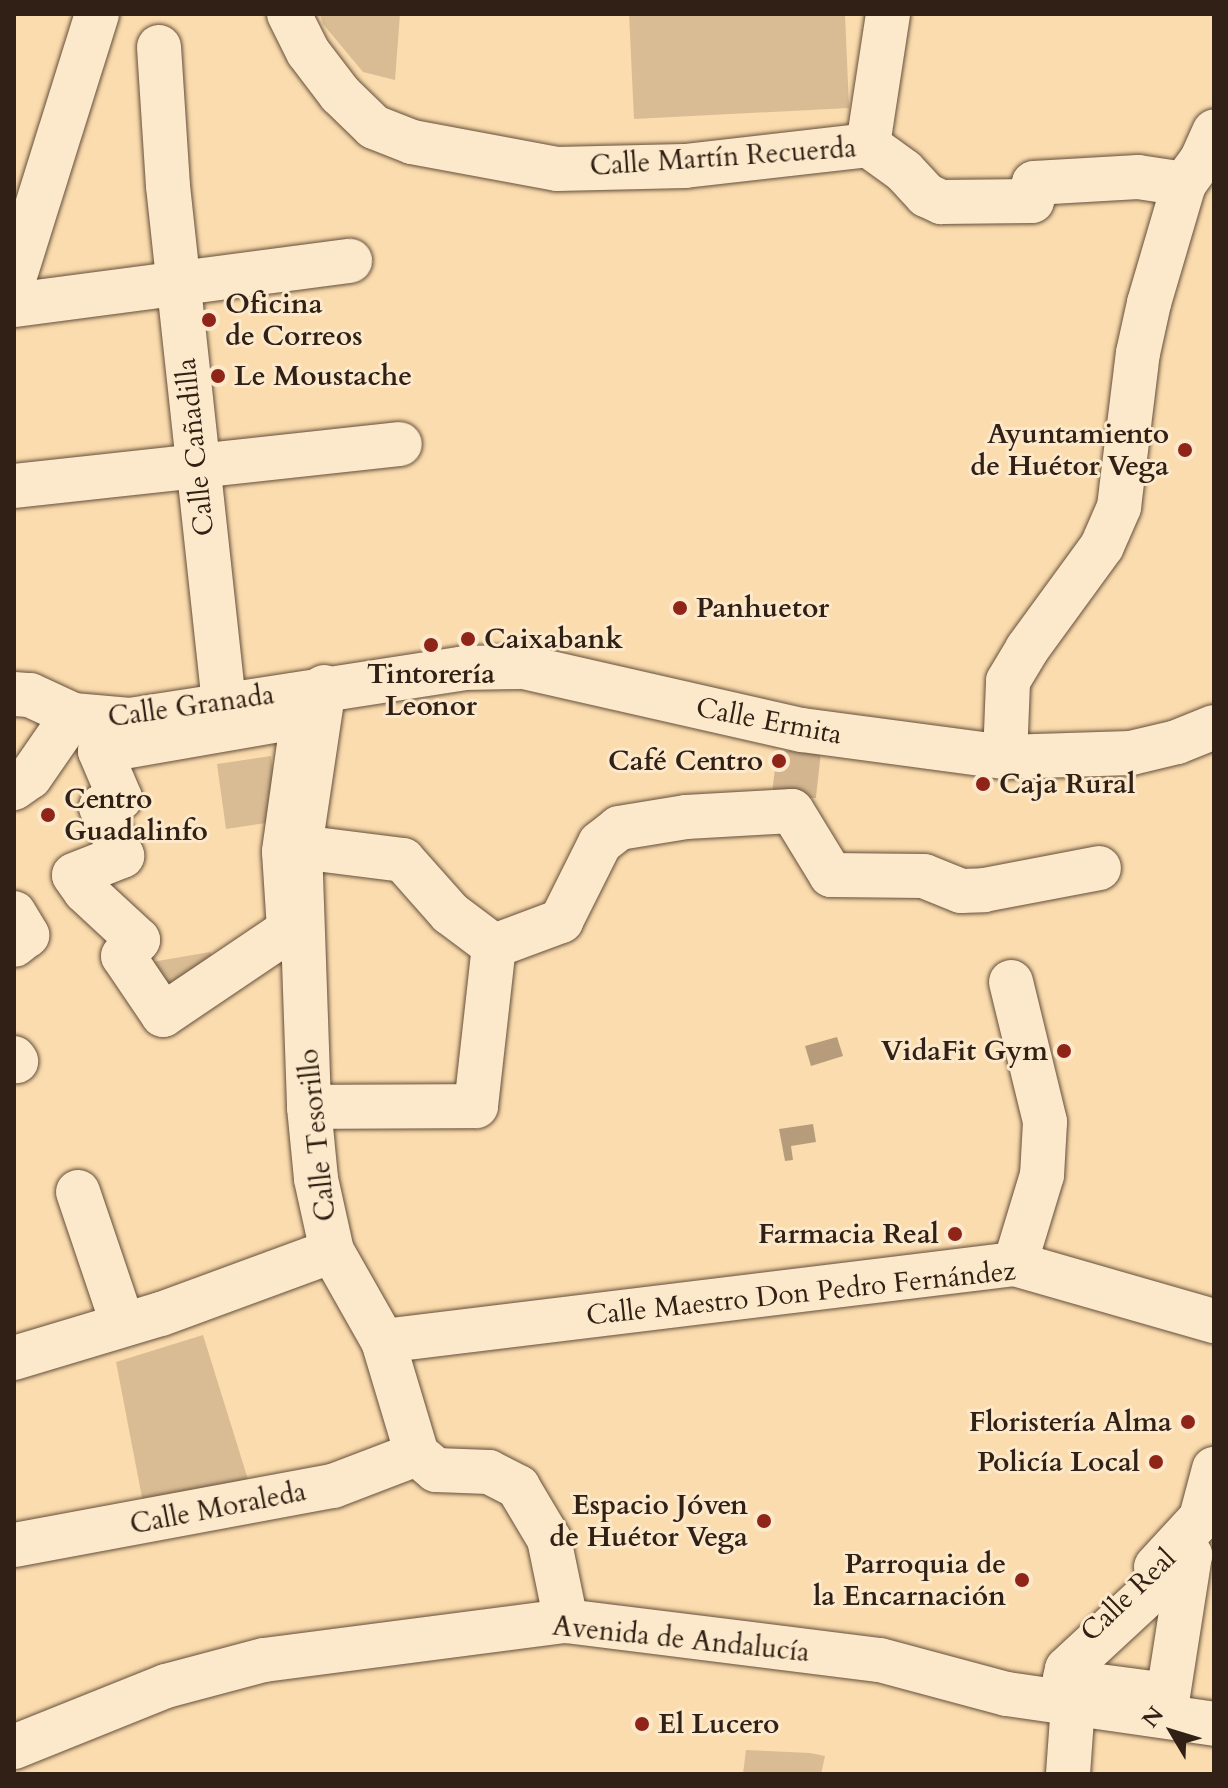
<!DOCTYPE html>
<html>
<head>
<meta charset="utf-8">
<style>
	body { margin:0 }
	#map { position:relative; width:1228px; height:1788px; overflow:hidden; background:#fbdcae; font-family:Cardo,serif }
	div>[style] { position:absolute }
	[style*='--x'] { left:calc(var(--x)*1px); top:calc(var(--y)*1px); width:calc(var(--w)*1px); rotate:calc(var(--a)*1deg) }
	.green>* { inset:0; background:#d9bc94 }
	.water>* { inset:0; background:#b69c7a }
	.minor-tunnel>* { height:44px; margin-top:-22px; transform-origin:0; background:repeating-linear-gradient(90deg,#d3b68f 0 44px,transparent 0 66px) }
	.roads { filter:drop-shadow(0 0 2px #644f3b) drop-shadow(0 0 2px #644f3b) }
	.minor>* { height:44px; margin:-22px; padding:0 22px; transform-origin:22px; border-radius:22px; background:#fce8ca }
	.dots>* { width:22px; height:22px; translate:-50% -50%; box-sizing:border-box; border:4px solid #fce8ca; border-radius:50% }
	span { translate:-50% -50%; white-space:nowrap; text-align:center; line-height:1.15; -webkit-text-stroke:6px #fce8ca; paint-order:stroke }
	.street-label { font-size:28px; color:#312015 }
	.poi-label { font-size:28px; color:#312015; font-weight:700 }
	.left { translate:0 -50%; text-align:left }
	.right { translate:-100% -50%; text-align:right }
	.frame { position:absolute; inset:0; border:16px solid #312015; pointer-events:none }
	.north { position:absolute; left:1132px; top:1692px; width:80px; height:80px; -webkit-text-stroke:6px #fce8ca; paint-order:stroke; rotate:308deg; font-size:22px; font-weight:700; line-height:32px; text-align:center; color:#312015 }
	.north::after { content:''; display:block; margin:auto; width:28px; height:36px; background:#312015; clip-path:polygon(50% 0,100% 100%,50% 72%,0 100%) }
</style>
</head>
<body>
<div id="map">
	<div class="green">
		<div style="clip-path:polygon(320px 14px,400px 14px,395px 80px,363px 72px,323px 24px)"></div>
		<div style="clip-path:polygon(629px 14px,845px 14px,849px 108px,634px 119px)"></div>
		<div style="clip-path:polygon(271px 756px,280px 821px,226px 829px,217px 764px)"></div>
		<div style="clip-path:polygon(210px 952px,215px 958px,162px 997px,152px 962px)"></div>
		<div style="clip-path:polygon(203px 1335px,251px 1489px,145px 1513px,116px 1362px)"></div>
		<div style="clip-path:polygon(746px 1750px,810px 1753px,825px 1756px,821px 1774px,743px 1774px)"></div>
	</div>
	<div class="water">
		<div style="clip-path:polygon(837px 1037px,843px 1056px,811px 1066px,805px 1046px)"></div>
		<div style="clip-path:polygon(813px 1124px,816px 1142px,791px 1146px,793px 1160px,785px 1161px,779px 1129px)"></div>
	</div>
	<div class="minor-tunnel">
		<div style="--x:794;--y:796;--w:45;--a:-83.7"></div>
	</div>
	<div class="roads">
		<div class="minor">
			<div style="--x:289;--y:14;--w:42;--a:63.4"></div>
			<div style="--x:308;--y:52;--w:53;--a:52.7"></div>
			<div style="--x:340;--y:94;--w:47;--a:44.1"></div>
			<div style="--x:374;--y:127;--w:41;--a:21.5"></div>
			<div style="--x:412;--y:142;--w:147;--a:10.5"></div>
			<div style="--x:557;--y:169;--w:128;--a:-1.3"></div>
			<div style="--x:685;--y:166;--w:184;--a:-6.5"></div>
			<div style="--x:868;--y:145;--w:44;--a:35.8"></div>
			<div style="--x:904;--y:171;--w:33;--a:47"></div>
			<div style="--x:926;--y:195;--w:17;--a:25"></div>
			<div style="--x:941;--y:202;--w:91;--a:-0.6"></div>
			<div style="--x:1032;--y:201;--w:18;--a:-84"></div>
			<div style="--x:1034;--y:183;--w:104;--a:-3.3"></div>
			<div style="--x:1138;--y:177;--w:47;--a:8.7"></div>
			<div style="--x:159;--y:47;--w:139;--a:86.3"></div>
			<div style="--x:168;--y:186;--w:520;--a:83.82"></div>
			<div style="--x:868;--y:145;--w:133;--a:-81.3"></div>
			<div style="--x:14;--y:279;--w:278;--a:-72.6"></div>
			<div style="--x:14;--y:305;--w:339;--a:-7.5"></div>
			<div style="--x:14;--y:486;--w:388;--a:-6.2"></div>
			<div style="--x:324;--y:687;--w:162;--a:98.5"></div>
			<div style="--x:300;--y:847;--w:260;--a:88"></div>
			<div style="--x:309;--y:1107;--w:72;--a:84.4"></div>
			<div style="--x:316;--y:1179;--w:74;--a:77.5"></div>
			<div style="--x:332;--y:1251;--w:103;--a:60.5"></div>
			<div style="--x:383;--y:1341;--w:118;--a:73.3"></div>
			<div style="--x:417;--y:1454;--w:25;--a:40"></div>
			<div style="--x:436;--y:1470;--w:53;--a:2.2"></div>
			<div style="--x:489;--y:1472;--w:33;--a:27"></div>
			<div style="--x:518;--y:1487;--w:61;--a:59.2"></div>
			<div style="--x:549;--y:1539;--w:84;--a:78.3"></div>
			<div style="--x:14;--y:694;--w:16;--a:4"></div>
			<div style="--x:30;--y:695;--w:47;--a:24.9"></div>
			<div style="--x:73;--y:715;--w:57;--a:5"></div>
			<div style="--x:130;--y:720;--w:338;--a:-8.8"></div>
			<div style="--x:464;--y:668;--w:60;--a:-1"></div>
			<div style="--x:524;--y:667;--w:285;--a:12.8"></div>
			<div style="--x:802;--y:730;--w:205;--a:7.6"></div>
			<div style="--x:1005;--y:757;--w:126;--a:-1.8"></div>
			<div style="--x:1131;--y:753;--w:47;--a:-13.4"></div>
			<div style="--x:1177;--y:742;--w:40;--a:-22"></div>
			<div style="--x:303;--y:716;--w:137;--a:98"></div>
			<div style="--x:284;--y:852;--w:78;--a:86.3"></div>
			<div style="--x:289;--y:930;--w:152;--a:146"></div>
			<div style="--x:163;--y:1015;--w:71;--a:-124.1"></div>
			<div style="--x:123;--y:956;--w:22;--a:-47"></div>
			<div style="--x:138;--y:940;--w:72;--a:-137.2"></div>
			<div style="--x:85;--y:891;--w:19;--a:-125"></div>
			<div style="--x:74;--y:875;--w:52;--a:-21.6"></div>
			<div style="--x:122;--y:856;--w:53;--a:-113.2"></div>
			<div style="--x:101;--y:807;--w:21;--a:-25"></div>
			<div style="--x:120;--y:798;--w:51;--a:-113.1"></div>
			<div style="--x:100;--y:751;--w:206;--a:-9.8"></div>
			<div style="--x:1005;--y:757;--w:76;--a:-87.7"></div>
			<div style="--x:1008;--y:681;--w:37;--a:-59"></div>
			<div style="--x:1027;--y:649;--w:127;--a:-53.9"></div>
			<div style="--x:1102;--y:546;--w:43;--a:-66.4"></div>
			<div style="--x:1119;--y:507;--w:155;--a:-83"></div>
			<div style="--x:1138;--y:353;--w:51;--a:-77.6"></div>
			<div style="--x:1149;--y:303;--w:124;--a:-73.6"></div>
			<div style="--x:1184;--y:184;--w:31;--a:-54"></div>
			<div style="--x:1202;--y:159;--w:30;--a:-66"></div>
			<div style="--x:14;--y:788;--w:19;--a:-35"></div>
			<div style="--x:30;--y:777;--w:75;--a:-55.3"></div>
			<div style="--x:300;--y:847;--w:104;--a:7.2"></div>
			<div style="--x:403;--y:860;--w:71;--a:48.4"></div>
			<div style="--x:450;--y:913;--w:55;--a:36.9"></div>
			<div style="--x:494;--y:946;--w:72;--a:-20.5"></div>
			<div style="--x:561;--y:921;--w:87;--a:-63.4"></div>
			<div style="--x:600;--y:843;--w:24;--a:-38"></div>
			<div style="--x:619;--y:828;--w:68;--a:-9.3"></div>
			<div style="--x:686;--y:817;--w:106;--a:-3.2"></div>
			<div style="--x:792;--y:811;--w:75;--a:58.6"></div>
			<div style="--x:831;--y:875;--w:93;--a:0.6"></div>
			<div style="--x:924;--y:876;--w:40;--a:22"></div>
			<div style="--x:961;--y:891;--w:23;--a:-2"></div>
			<div style="--x:984;--y:890;--w:117;--a:-10.8"></div>
			<div style="--x:14;--y:913;--w:26;--a:59"></div>
			<div style="--x:27;--y:935;--w:16;--a:142"></div>
			<div style="--x:1011;--y:982;--w:144;--a:76.3"></div>
			<div style="--x:1045;--y:1122;--w:53;--a:93.2"></div>
			<div style="--x:1042;--y:1175;--w:93;--a:106.9"></div>
			<div style="--x:14;--y:1058;--w:4;--a:56"></div>
			<div style="--x:309;--y:1107;--w:167;--a:-0.3"></div>
			<div style="--x:476;--y:1106;--w:161;--a:-83.6"></div>
			<div style="--x:78;--y:1192;--w:140;--a:71.3"></div>
			<div style="--x:383;--y:1341;--w:637;--a:-6.95"></div>
			<div style="--x:1015;--y:1264;--w:207;--a:16"></div>
			<div style="--x:14;--y:1358;--w:153;--a:-16.7"></div>
			<div style="--x:161;--y:1314;--w:182;--a:-20.2"></div>
			<div style="--x:14;--y:1545;--w:324;--a:-10.5"></div>
			<div style="--x:333;--y:1486;--w:90;--a:-20.9"></div>
			<div style="--x:1190;--y:1555;--w:142;--a:98.9"></div>
			<div style="--x:1168;--y:1695;--w:94;--a:-172.6"></div>
			<div style="--x:1075;--y:1683;--w:11;--a:-153"></div>
			<div style="--x:1065;--y:1678;--w:9;--a:-77"></div>
			<div style="--x:1067;--y:1669;--w:168;--a:-42.8"></div>
			<div style="--x:1156;--y:1567;--w:67;--a:-47.4"></div>
			<div style="--x:1201;--y:1518;--w:51;--a:-75.1"></div>
			<div style="--x:14;--y:1747;--w:164;--a:-21.9"></div>
			<div style="--x:166;--y:1686;--w:101;--a:-14.9"></div>
			<div style="--x:264;--y:1660;--w:305;--a:-7.4"></div>
			<div style="--x:566;--y:1621;--w:316;--a:7.1"></div>
			<div style="--x:880;--y:1660;--w:131;--a:15"></div>
			<div style="--x:1007;--y:1694;--w:209;--a:8.2"></div>
			<div style="--x:1068;--y:1774;--w:69;--a:-85.9"></div>
		</div>
	</div>
	<div class="dots">
		<div style="left:209px;top:320px;background:#8f2418"></div>
		<div style="left:218px;top:376px;background:#8f2418"></div>
		<div style="left:1185px;top:450px;background:#8f2418"></div>
		<div style="left:680px;top:608px;background:#8f2418"></div>
		<div style="left:468px;top:639px;background:#8f2418"></div>
		<div style="left:431px;top:645px;background:#8f2418"></div>
		<div style="left:779px;top:761px;background:#8f2418"></div>
		<div style="left:983px;top:784px;background:#8f2418"></div>
		<div style="left:48px;top:815px;background:#8f2418"></div>
		<div style="left:1064px;top:1051px;background:#8f2418"></div>
		<div style="left:955px;top:1234px;background:#8f2418"></div>
		<div style="left:1188px;top:1422px;background:#8f2418"></div>
		<div style="left:1156px;top:1462px;background:#8f2418"></div>
		<div style="left:764px;top:1521px;background:#8f2418"></div>
		<div style="left:1022px;top:1580px;background:#8f2418"></div>
		<div style="left:642px;top:1724px;background:#8f2418"></div>
	</div>
	<div class="street-label">
		<span style="left:723px;top:157px;rotate:-4deg">Calle Martín Recuerda</span>
		<span style="left:195px;top:447px;rotate:-96deg">Calle Cañadilla</span>
		<span style="left:191px;top:706px;rotate:-8deg">Calle Granada</span>
		<span style="left:769px;top:721px;rotate:11deg">Calle Ermita</span>
		<span style="left:317px;top:1135px;rotate:-96deg">Calle Tesorillo</span>
		<span style="left:801px;top:1293px;rotate:-6deg">Calle Maestro Don Pedro Fernández</span>
		<span style="left:218px;top:1508px;rotate:-11deg">Calle Moraleda</span>
		<span style="left:1128px;top:1595px;rotate:-44deg">Calle Real</span>
		<span style="left:681px;top:1639px;rotate:6deg">Avenida de Andalucía</span>
	</div>
	<div class="poi-label">
		<span class="left" style="left:225px;top:320px">Oficina<br>de Correos</span>
		<span class="left" style="left:234px;top:376px">Le Moustache</span>
		<span class="right" style="left:1169px;top:450px">Ayuntamiento<br>de Huétor Vega</span>
		<span class="left" style="left:696px;top:608px">Panhuetor</span>
		<span class="left" style="left:484px;top:639px">Caixabank</span>
		<span style="left:431px;top:690px">Tintorería<br>Leonor</span>
		<span class="right" style="left:763px;top:761px">Café Centro</span>
		<span class="left" style="left:999px;top:784px">Caja Rural</span>
		<span class="left" style="left:64px;top:815px">Centro<br>Guadalinfo</span>
		<span class="right" style="left:1048px;top:1051px">VidaFit Gym</span>
		<span class="right" style="left:939px;top:1234px">Farmacia Real</span>
		<span class="right" style="left:1172px;top:1422px">Floristería Alma</span>
		<span class="right" style="left:1140px;top:1462px">Policía Local</span>
		<span class="right" style="left:748px;top:1521px">Espacio Jóven<br>de Huétor Vega</span>
		<span class="right" style="left:1006px;top:1580px">Parroquia de<br>la Encarnación</span>
		<span class="left" style="left:658px;top:1724px">El Lucero</span>
	</div>
	<div class="frame"></div>
	<div class="north">N</div>
</div>
</body>
</html>
